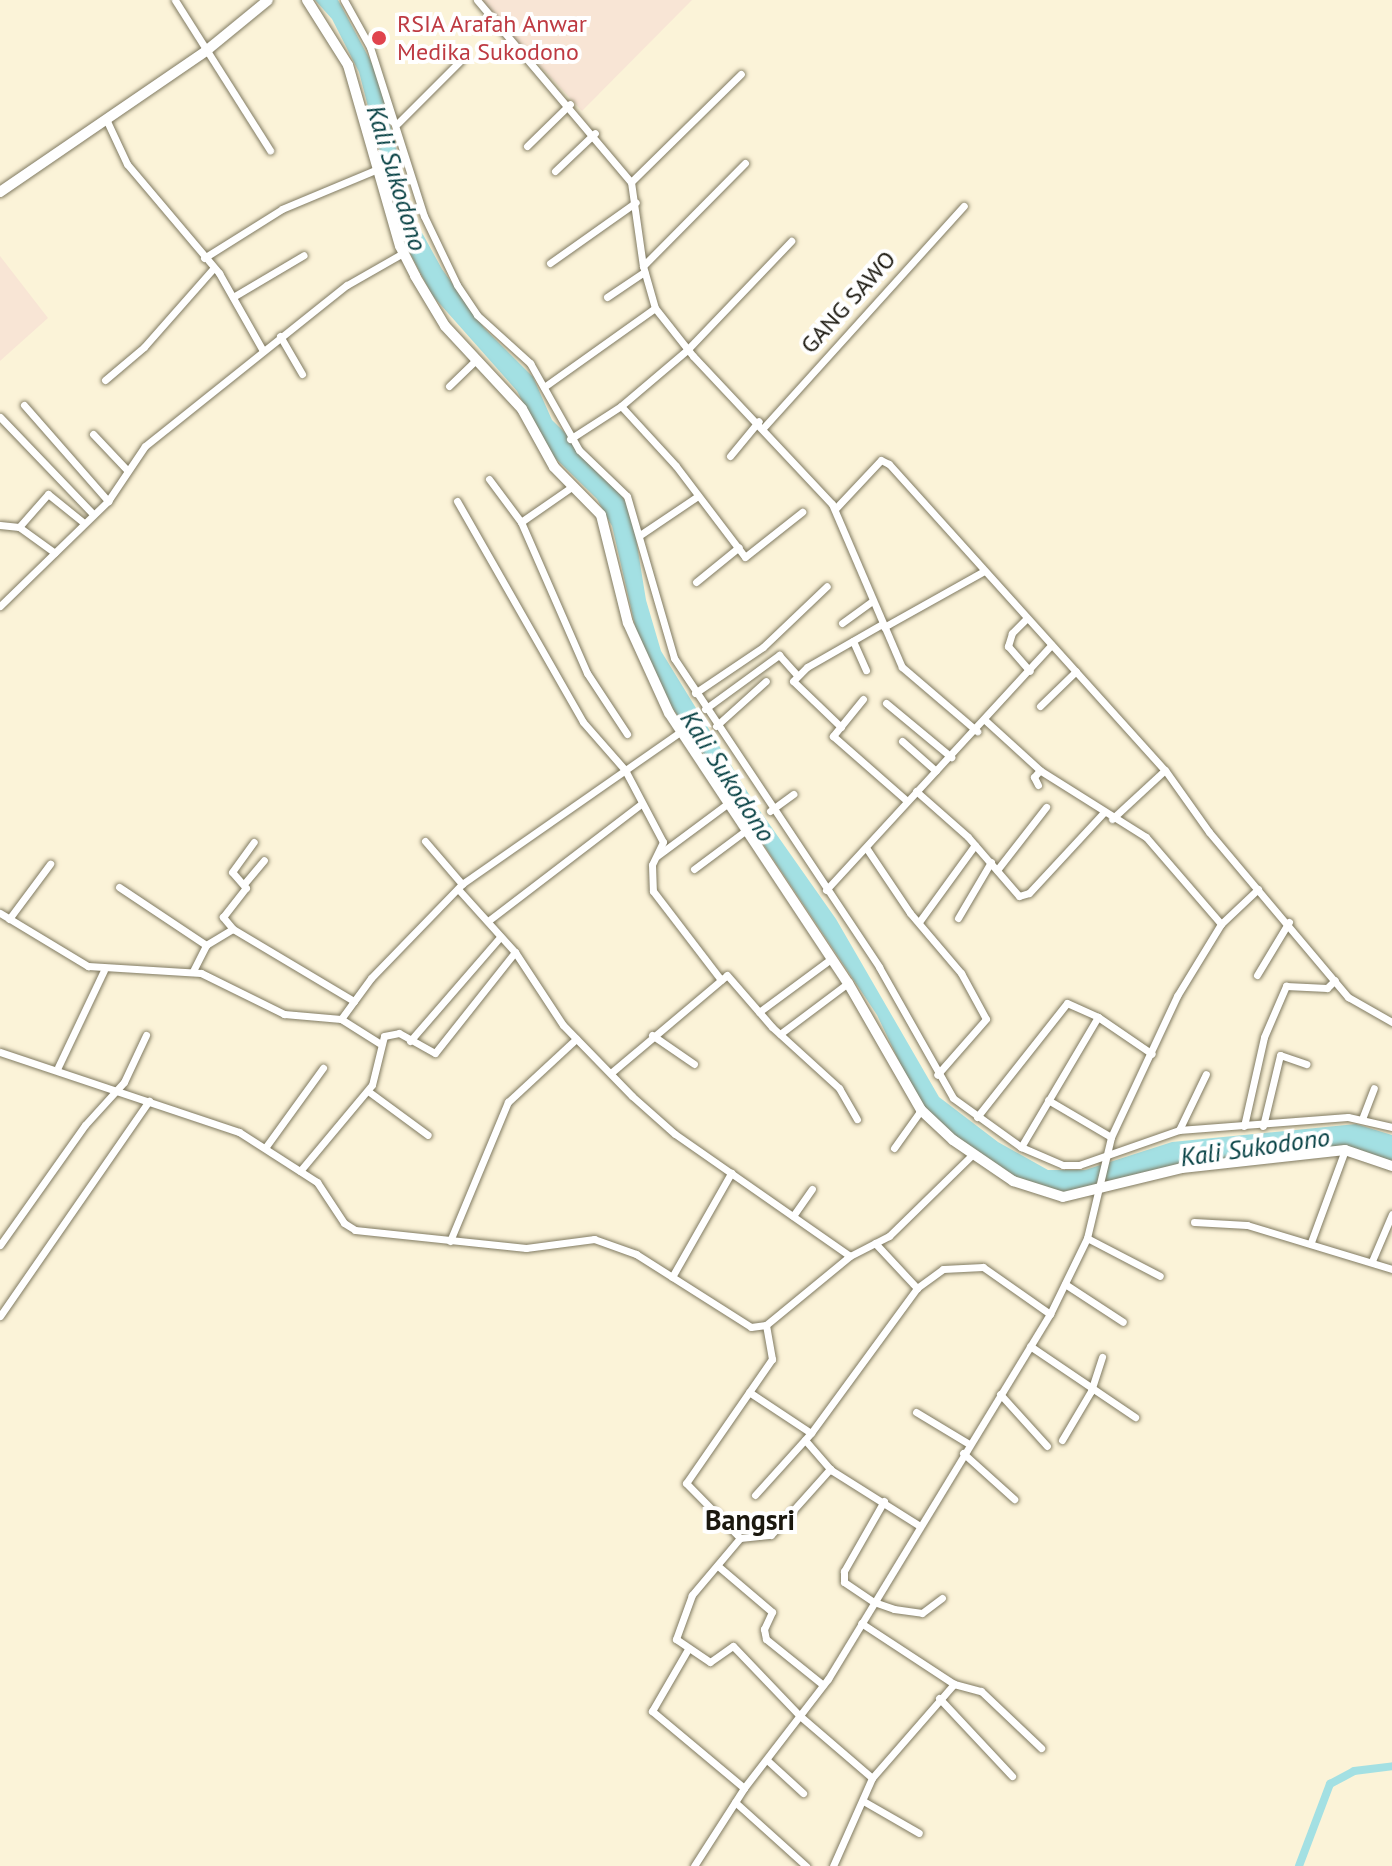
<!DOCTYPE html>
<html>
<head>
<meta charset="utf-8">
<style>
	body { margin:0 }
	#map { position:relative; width:1392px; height:1866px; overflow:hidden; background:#fbf3d8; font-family:"PT Sans",sans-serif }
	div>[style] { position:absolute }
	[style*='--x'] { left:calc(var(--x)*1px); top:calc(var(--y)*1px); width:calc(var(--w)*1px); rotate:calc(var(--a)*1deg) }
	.industrial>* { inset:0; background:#f8e5d5 }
	.water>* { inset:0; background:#a3e0e3 }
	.canal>* { height:8px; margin:-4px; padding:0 4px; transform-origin:4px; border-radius:4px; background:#a3e0e3 }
	.river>* { height:14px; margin:-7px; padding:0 7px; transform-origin:7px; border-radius:7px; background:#a3e0e3 }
	.roads { filter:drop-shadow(0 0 2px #807a61) drop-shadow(0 0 2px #807a61) }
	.street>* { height:7px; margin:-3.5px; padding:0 3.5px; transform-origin:3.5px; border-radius:3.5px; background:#fff }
	.secondary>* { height:10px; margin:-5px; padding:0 5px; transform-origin:5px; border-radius:5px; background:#fff }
	.dots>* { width:22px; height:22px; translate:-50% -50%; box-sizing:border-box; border:4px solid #fff; border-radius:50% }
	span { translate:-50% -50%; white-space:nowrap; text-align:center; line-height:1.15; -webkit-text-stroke:8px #fff; paint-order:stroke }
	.health-label { font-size:24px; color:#be3a42 }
	.left { translate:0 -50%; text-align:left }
	.street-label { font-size:24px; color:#1b180f }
	.water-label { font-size:26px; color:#033e41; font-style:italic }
	.quarter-label { font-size:28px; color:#1b180f; font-weight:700 }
</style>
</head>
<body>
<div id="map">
	<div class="industrial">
		<div style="clip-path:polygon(479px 0,692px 0,582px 111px)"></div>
		<div style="clip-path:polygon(0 256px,48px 318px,0 361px)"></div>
	</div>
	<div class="water">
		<div style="clip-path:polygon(315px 0,338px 0,376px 71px,415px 220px,442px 269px,484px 328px,533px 377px,552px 420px,613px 480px,632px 514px,646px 600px,661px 651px,753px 801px,836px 919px,939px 1097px,998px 1142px,1048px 1170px,1085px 1170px,1172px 1142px,1356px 1124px,1392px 1135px,1392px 1163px,1345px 1145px,1172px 1166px,1068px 1194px,1020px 1180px,955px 1137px,912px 1088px,877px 1015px,656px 683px,637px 634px,612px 526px,597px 499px,549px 452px,517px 391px,432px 295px,402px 238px,359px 72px,332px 19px)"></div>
	</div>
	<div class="canal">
		<div style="--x:1299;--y:1866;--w:88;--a:-69.3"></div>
		<div style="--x:1330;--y:1784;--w:27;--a:-28"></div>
		<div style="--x:1354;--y:1771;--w:38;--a:-7"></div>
	</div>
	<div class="river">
		<div style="--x:912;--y:1085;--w:45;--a:48.6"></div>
	</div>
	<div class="roads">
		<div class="street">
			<div style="--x:175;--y:0;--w:178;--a:57.7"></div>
			<div style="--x:344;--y:0;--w:54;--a:61"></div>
			<div style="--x:370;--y:47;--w:177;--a:72.3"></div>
			<div style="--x:424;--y:216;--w:76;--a:64.4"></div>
			<div style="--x:457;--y:285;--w:36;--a:56"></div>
			<div style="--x:477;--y:315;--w:72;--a:42.2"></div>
			<div style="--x:530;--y:363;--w:100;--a:60.6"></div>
			<div style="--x:579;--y:450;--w:66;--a:43.8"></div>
			<div style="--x:627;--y:496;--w:169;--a:73.8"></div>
			<div style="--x:674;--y:658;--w:371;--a:56.4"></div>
			<div style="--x:879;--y:967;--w:150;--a:60.5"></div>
			<div style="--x:953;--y:1098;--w:84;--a:35.8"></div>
			<div style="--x:1021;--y:1147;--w:46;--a:23.2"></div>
			<div style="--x:1063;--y:1165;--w:16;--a:0"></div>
			<div style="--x:1079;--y:1165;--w:106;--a:-19.3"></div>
			<div style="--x:1179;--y:1130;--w:169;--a:-4.4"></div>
			<div style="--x:1348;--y:1117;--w:45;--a:12.8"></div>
			<div style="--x:477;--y:0;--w:238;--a:49.8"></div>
			<div style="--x:631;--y:182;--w:85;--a:81.9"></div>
			<div style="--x:643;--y:266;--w:44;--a:74.1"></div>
			<div style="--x:655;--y:308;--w:61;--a:51.6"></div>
			<div style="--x:693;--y:356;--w:203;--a:46.8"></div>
			<div style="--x:832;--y:504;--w:177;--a:66.8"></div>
			<div style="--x:902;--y:667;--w:99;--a:40.5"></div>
			<div style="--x:106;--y:119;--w:50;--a:65"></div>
			<div style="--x:127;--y:164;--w:143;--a:49.8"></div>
			<div style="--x:219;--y:273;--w:87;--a:60.5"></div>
			<div style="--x:398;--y:123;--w:88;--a:-45"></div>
			<div style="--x:527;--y:146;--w:60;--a:-44.3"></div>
			<div style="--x:555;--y:171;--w:55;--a:-43.5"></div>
			<div style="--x:631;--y:182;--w:154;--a:-44.5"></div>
			<div style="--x:204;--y:258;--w:92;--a:-32.1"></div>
			<div style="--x:282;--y:209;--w:106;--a:-22.7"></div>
			<div style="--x:550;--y:263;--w:105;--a:-35.3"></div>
			<div style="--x:643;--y:266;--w:145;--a:-45.3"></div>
			<div style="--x:233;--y:297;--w:82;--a:-30.6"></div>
			<div style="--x:607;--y:297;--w:45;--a:-34"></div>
			<div style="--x:280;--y:336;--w:44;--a:59.9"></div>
			<div style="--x:105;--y:380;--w:51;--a:-40.2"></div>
			<div style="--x:144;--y:347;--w:103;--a:-48.6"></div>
			<div style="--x:449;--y:386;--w:37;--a:-44"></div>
			<div style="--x:544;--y:387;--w:136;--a:-35.4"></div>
			<div style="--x:24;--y:405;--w:128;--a:48.8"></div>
			<div style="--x:621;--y:406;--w:81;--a:47.5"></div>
			<div style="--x:676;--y:466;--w:114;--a:52.8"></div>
			<div style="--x:745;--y:557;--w:73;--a:-38.3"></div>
			<div style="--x:0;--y:417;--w:134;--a:46.2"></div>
			<div style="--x:764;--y:427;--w:298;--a:-47.9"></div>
			<div style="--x:93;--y:434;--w:50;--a:46.6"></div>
			<div style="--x:570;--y:439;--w:61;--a:-32.9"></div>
			<div style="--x:621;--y:406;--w:87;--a:-40.3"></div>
			<div style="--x:687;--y:350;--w:151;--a:-46.3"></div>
			<div style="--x:730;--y:456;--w:45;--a:-50.4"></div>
			<div style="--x:489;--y:479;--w:54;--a:53.3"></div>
			<div style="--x:521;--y:522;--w:165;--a:66.4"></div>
			<div style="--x:587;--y:673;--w:73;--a:56.7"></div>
			<div style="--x:457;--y:501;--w:254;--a:60.3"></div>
			<div style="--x:583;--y:722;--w:64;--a:48.8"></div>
			<div style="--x:625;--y:770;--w:81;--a:62.2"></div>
			<div style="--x:663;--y:842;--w:25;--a:116"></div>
			<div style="--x:652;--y:865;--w:26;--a:88"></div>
			<div style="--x:653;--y:891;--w:112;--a:52.6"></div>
			<div style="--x:835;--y:509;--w:67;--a:-46.8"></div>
			<div style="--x:881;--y:460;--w:9;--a:27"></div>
			<div style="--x:889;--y:464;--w:412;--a:48"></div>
			<div style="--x:1165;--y:770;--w:76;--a:54.6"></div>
			<div style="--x:1209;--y:832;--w:216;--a:49.9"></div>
			<div style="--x:1348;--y:997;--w:51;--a:29.6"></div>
			<div style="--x:521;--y:522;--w:63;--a:-34.7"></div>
			<div style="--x:0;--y:525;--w:19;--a:6"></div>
			<div style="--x:19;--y:527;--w:44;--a:35.8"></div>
			<div style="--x:19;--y:527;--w:44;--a:-48.7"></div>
			<div style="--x:48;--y:494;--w:46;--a:38.9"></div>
			<div style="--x:640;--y:535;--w:70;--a:-33.9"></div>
			<div style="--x:696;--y:582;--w:55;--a:-39.1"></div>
			<div style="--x:0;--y:606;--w:151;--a:-44.2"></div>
			<div style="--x:108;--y:501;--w:66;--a:-56.1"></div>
			<div style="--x:145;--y:446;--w:258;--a:-38.6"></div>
			<div style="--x:347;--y:285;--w:64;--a:-29.7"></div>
			<div style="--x:1026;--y:619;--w:20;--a:135"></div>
			<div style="--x:1012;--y:633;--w:14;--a:107"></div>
			<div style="--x:1008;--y:646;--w:33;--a:49"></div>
			<div style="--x:842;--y:623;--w:37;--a:-36"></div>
			<div style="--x:884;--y:627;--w:115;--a:-29.2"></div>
			<div style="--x:853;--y:641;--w:32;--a:66"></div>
			<div style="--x:695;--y:693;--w:82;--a:-34.1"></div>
			<div style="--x:763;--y:647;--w:88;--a:-43.6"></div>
			<div style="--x:863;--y:699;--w:48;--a:129"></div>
			<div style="--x:833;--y:736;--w:98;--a:41.3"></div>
			<div style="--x:886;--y:703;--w:85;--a:39.7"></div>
			<div style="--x:1040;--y:706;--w:50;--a:-44.2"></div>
			<div style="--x:705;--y:709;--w:92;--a:-36.1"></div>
			<div style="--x:779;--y:655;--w:27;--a:48"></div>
			<div style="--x:986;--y:721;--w:74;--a:42.3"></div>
			<div style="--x:1041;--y:771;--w:124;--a:32.2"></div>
			<div style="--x:1146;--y:837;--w:115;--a:49.2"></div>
			<div style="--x:716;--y:726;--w:67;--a:-42"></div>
			<div style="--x:841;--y:727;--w:66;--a:-136.2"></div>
			<div style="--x:793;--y:681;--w:20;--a:-45"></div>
			<div style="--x:807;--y:667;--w:86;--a:-29.8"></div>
			<div style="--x:902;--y:741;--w:45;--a:41.4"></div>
			<div style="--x:1038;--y:785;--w:9;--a:-117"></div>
			<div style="--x:1034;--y:777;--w:9;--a:-49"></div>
			<div style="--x:916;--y:791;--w:69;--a:41.5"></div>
			<div style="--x:968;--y:837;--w:78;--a:49.2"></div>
			<div style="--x:1019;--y:896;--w:10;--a:-17"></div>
			<div style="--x:1029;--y:893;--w:109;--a:-47.2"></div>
			<div style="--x:770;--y:811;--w:29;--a:-36"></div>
			<div style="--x:1112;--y:819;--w:72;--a:-42.8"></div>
			<div style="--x:425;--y:841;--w:57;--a:49.3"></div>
			<div style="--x:867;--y:849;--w:77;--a:56.1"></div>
			<div style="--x:910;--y:913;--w:79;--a:49.6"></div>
			<div style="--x:961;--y:973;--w:52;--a:61.5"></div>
			<div style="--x:986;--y:1019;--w:74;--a:131.2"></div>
			<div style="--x:657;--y:856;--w:87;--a:-36.6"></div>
			<div style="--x:694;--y:869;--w:64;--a:-36.7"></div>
			<div style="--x:997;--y:870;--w:80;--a:-52.1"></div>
			<div style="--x:244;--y:884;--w:31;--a:-50"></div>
			<div style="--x:119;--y:887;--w:105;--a:33.7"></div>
			<div style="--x:458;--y:889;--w:85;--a:47.9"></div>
			<div style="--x:515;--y:952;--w:87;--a:56.7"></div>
			<div style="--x:563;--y:1025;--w:99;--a:45.8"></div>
			<div style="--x:632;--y:1096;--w:57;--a:41.5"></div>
			<div style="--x:675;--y:1134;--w:213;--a:34.9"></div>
			<div style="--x:826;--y:890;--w:333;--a:-47.4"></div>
			<div style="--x:0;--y:913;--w:103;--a:31.1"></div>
			<div style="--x:88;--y:966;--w:113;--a:3.5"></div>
			<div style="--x:201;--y:973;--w:93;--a:26.3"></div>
			<div style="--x:284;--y:1014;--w:57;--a:5"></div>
			<div style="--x:341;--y:1019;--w:45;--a:32.3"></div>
			<div style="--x:958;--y:918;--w:65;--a:-59.5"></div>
			<div style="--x:9;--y:919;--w:69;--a:-53.3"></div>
			<div style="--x:488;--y:921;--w:193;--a:-37.4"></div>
			<div style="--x:919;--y:922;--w:95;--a:-54"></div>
			<div style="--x:233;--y:929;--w:16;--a:-130"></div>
			<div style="--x:223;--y:917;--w:37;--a:-52"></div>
			<div style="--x:246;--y:888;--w:21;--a:-131"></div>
			<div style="--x:232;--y:872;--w:37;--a:-54"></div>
			<div style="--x:193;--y:971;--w:29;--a:-63"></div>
			<div style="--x:206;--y:945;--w:31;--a:-31"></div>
			<div style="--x:233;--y:929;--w:141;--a:30.8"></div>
			<div style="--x:1257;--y:975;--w:62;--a:-58.9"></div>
			<div style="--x:759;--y:1012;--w:89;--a:-36.4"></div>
			<div style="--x:341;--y:1019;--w:51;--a:-53.8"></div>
			<div style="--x:371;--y:978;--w:131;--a:-45.9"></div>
			<div style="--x:462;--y:884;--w:266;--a:-34.9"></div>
			<div style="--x:780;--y:1034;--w:85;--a:-36.9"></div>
			<div style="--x:652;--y:1035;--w:51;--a:34.6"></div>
			<div style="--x:410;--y:1041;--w:138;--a:-49.1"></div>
			<div style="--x:0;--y:1052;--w:252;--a:18.5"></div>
			<div style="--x:239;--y:1132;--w:93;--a:32.7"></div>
			<div style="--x:317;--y:1182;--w:49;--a:56.6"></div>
			<div style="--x:344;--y:1223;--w:13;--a:32"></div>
			<div style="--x:355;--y:1230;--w:172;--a:6"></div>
			<div style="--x:526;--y:1248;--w:69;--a:-7.5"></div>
			<div style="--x:594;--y:1239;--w:45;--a:19.7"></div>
			<div style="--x:636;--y:1254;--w:136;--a:32.4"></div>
			<div style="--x:751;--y:1327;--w:15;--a:-8"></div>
			<div style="--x:766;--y:1325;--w:109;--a:-39.4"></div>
			<div style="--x:850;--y:1256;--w:44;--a:-27.1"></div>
			<div style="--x:889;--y:1236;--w:117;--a:-44.3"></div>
			<div style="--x:58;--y:1067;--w:107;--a:-64.6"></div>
			<div style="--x:612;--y:1072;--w:150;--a:-40.1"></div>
			<div style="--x:727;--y:975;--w:69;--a:49.1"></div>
			<div style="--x:772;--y:1027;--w:91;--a:42.3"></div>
			<div style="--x:839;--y:1088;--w:36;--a:60"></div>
			<div style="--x:368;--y:1091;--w:74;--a:36.3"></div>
			<div style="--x:1048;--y:1100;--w:73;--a:30.4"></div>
			<div style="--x:977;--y:1117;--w:145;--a:-51.7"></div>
			<div style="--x:1067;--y:1003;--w:34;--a:24"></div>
			<div style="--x:1098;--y:1017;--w:65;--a:34.4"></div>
			<div style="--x:1362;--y:1119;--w:33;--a:-69"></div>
			<div style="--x:1244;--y:1126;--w:91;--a:-77.3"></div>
			<div style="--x:1264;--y:1037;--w:56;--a:-66.7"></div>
			<div style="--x:1286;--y:986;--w:41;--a:2.8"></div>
			<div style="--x:1327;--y:988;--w:11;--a:-45"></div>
			<div style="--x:1263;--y:1126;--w:73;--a:-76.5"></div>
			<div style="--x:1280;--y:1055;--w:28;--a:19"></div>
			<div style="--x:1179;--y:1130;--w:62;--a:-64.3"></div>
			<div style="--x:1021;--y:1147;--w:151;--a:-59.4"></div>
			<div style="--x:265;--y:1148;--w:99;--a:-54.1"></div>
			<div style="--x:894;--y:1148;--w:47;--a:-54.6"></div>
			<div style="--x:300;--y:1171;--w:112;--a:-50.1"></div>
			<div style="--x:372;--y:1085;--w:50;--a:-76.2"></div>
			<div style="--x:384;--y:1036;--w:15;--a:-11"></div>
			<div style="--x:399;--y:1033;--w:41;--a:29.1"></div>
			<div style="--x:435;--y:1053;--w:129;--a:-51.6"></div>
			<div style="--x:793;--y:1216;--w:33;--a:-55"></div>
			<div style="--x:1194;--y:1222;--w:53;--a:3.2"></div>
			<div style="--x:1247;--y:1225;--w:152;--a:16.9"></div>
			<div style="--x:1087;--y:1238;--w:82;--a:27.5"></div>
			<div style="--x:450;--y:1241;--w:151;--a:-67.4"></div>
			<div style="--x:508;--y:1102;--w:93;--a:-42.8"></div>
			<div style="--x:1311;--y:1242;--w:98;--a:-69.7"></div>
			<div style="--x:875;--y:1243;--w:62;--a:47"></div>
			<div style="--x:0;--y:1245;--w:147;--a:-54.7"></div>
			<div style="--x:85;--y:1125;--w:58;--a:-47.8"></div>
			<div style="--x:124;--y:1082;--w:52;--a:-64.9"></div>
			<div style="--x:1372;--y:1261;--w:51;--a:-66.9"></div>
			<div style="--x:672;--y:1277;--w:120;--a:-60.4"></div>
			<div style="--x:1065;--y:1284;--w:69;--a:33.2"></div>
			<div style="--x:0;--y:1316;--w:262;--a:-55.3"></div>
			<div style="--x:766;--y:1325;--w:35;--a:80"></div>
			<div style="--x:772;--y:1359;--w:151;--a:124.7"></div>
			<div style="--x:686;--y:1483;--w:77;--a:45.5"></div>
			<div style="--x:740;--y:1538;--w:75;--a:130.1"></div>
			<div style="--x:692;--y:1595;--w:47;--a:110"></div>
			<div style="--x:676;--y:1639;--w:41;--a:34.1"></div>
			<div style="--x:710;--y:1662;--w:28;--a:-35"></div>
			<div style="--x:733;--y:1646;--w:97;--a:46.3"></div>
			<div style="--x:800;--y:1716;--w:95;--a:40.7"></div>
			<div style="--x:1030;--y:1346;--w:127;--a:34.1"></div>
			<div style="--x:749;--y:1392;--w:74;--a:33.5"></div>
			<div style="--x:1000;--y:1394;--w:70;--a:47.9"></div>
			<div style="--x:916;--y:1412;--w:62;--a:31.1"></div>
			<div style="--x:805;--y:1440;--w:40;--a:49"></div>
			<div style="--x:831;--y:1470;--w:105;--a:32.2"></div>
			<div style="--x:1062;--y:1440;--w:57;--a:-59.4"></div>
			<div style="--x:1091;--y:1391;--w:36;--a:-72"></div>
			<div style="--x:963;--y:1453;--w:69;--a:42"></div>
			<div style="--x:755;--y:1495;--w:84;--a:-47.9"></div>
			<div style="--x:811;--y:1433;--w:180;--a:-53.8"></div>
			<div style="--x:917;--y:1288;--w:32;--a:-36"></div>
			<div style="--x:943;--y:1269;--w:40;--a:-2.9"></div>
			<div style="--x:983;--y:1267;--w:82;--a:35"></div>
			<div style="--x:884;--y:1501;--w:81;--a:119.7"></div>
			<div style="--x:844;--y:1571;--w:11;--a:90"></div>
			<div style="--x:844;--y:1582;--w:36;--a:34"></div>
			<div style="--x:874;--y:1602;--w:21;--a:19"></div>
			<div style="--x:894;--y:1609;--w:28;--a:8"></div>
			<div style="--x:922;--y:1613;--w:25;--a:-37"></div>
			<div style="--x:740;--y:1538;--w:31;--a:-6"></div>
			<div style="--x:771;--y:1535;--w:89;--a:-48.2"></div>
			<div style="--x:718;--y:1566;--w:71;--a:40.4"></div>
			<div style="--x:772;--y:1612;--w:19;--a:115"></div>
			<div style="--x:764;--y:1629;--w:10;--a:79"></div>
			<div style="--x:766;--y:1639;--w:73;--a:38.9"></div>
			<div style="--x:688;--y:1649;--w:72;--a:120.1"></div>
			<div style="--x:652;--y:1711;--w:120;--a:39.9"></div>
			<div style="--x:954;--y:1684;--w:28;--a:15"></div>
			<div style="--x:981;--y:1691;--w:83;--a:43.5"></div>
			<div style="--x:939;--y:1698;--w:107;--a:46.9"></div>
			<div style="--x:767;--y:1760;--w:49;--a:42.5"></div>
			<div style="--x:735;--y:1802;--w:96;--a:42"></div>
			<div style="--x:865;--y:1802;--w:62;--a:29.9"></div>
			<div style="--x:694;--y:1866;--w:93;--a:-57.3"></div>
			<div style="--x:744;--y:1788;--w:138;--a:-52.4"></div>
			<div style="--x:828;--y:1679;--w:427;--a:-58.7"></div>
			<div style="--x:1050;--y:1314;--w:85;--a:-64"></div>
			<div style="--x:1087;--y:1238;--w:104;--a:-76.6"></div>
			<div style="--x:1111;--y:1137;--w:156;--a:-64.9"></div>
			<div style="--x:1177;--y:996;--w:84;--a:-58.6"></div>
			<div style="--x:1221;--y:924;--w:51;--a:-43.4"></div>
			<div style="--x:833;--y:1866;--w:96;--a:-66.1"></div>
			<div style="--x:872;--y:1778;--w:125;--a:-48.9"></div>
			<div style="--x:954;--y:1684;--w:111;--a:-146.7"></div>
		</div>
		<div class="secondary">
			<div style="--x:307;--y:0;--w:77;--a:57.8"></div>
			<div style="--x:348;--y:65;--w:188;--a:74"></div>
			<div style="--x:400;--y:246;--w:34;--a:63"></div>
			<div style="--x:415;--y:276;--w:58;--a:59"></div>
			<div style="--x:445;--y:326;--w:113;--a:47.1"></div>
			<div style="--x:522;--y:409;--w:66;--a:61.1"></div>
			<div style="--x:554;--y:467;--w:67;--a:45.6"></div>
			<div style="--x:601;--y:515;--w:111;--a:76"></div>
			<div style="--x:628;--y:623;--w:99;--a:65.5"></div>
			<div style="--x:669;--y:713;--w:324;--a:56.5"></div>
			<div style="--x:848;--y:983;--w:146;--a:60.1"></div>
			<div style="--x:921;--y:1110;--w:44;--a:43.2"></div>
			<div style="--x:953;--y:1140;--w:73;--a:34.3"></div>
			<div style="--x:1013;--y:1181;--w:52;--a:17.7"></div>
			<div style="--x:1063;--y:1197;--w:122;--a:-13.7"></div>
			<div style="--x:1182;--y:1168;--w:164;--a:-6.3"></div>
			<div style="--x:1345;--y:1150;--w:50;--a:18.8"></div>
			<div style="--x:0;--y:192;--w:250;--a:-34.4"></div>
			<div style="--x:206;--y:51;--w:80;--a:-39.4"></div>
		</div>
	</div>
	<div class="dots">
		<div style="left:379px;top:38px;background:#e0444e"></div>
	</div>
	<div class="health-label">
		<span class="left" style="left:397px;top:38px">RSIA Arafah Anwar<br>Medika Sukodono</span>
	</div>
	<div class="street-label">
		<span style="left:848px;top:302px;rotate:-48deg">GANG SAWO</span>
	</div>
	<div class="water-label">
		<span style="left:397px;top:178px;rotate:73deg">Kali Sukodono</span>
		<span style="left:728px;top:776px;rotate:57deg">Kali Sukodono</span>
		<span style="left:1255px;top:1147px;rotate:-8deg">Kali Sukodono</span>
	</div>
	<div class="quarter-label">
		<span style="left:750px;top:1520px">Bangsri</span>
	</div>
</div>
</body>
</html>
